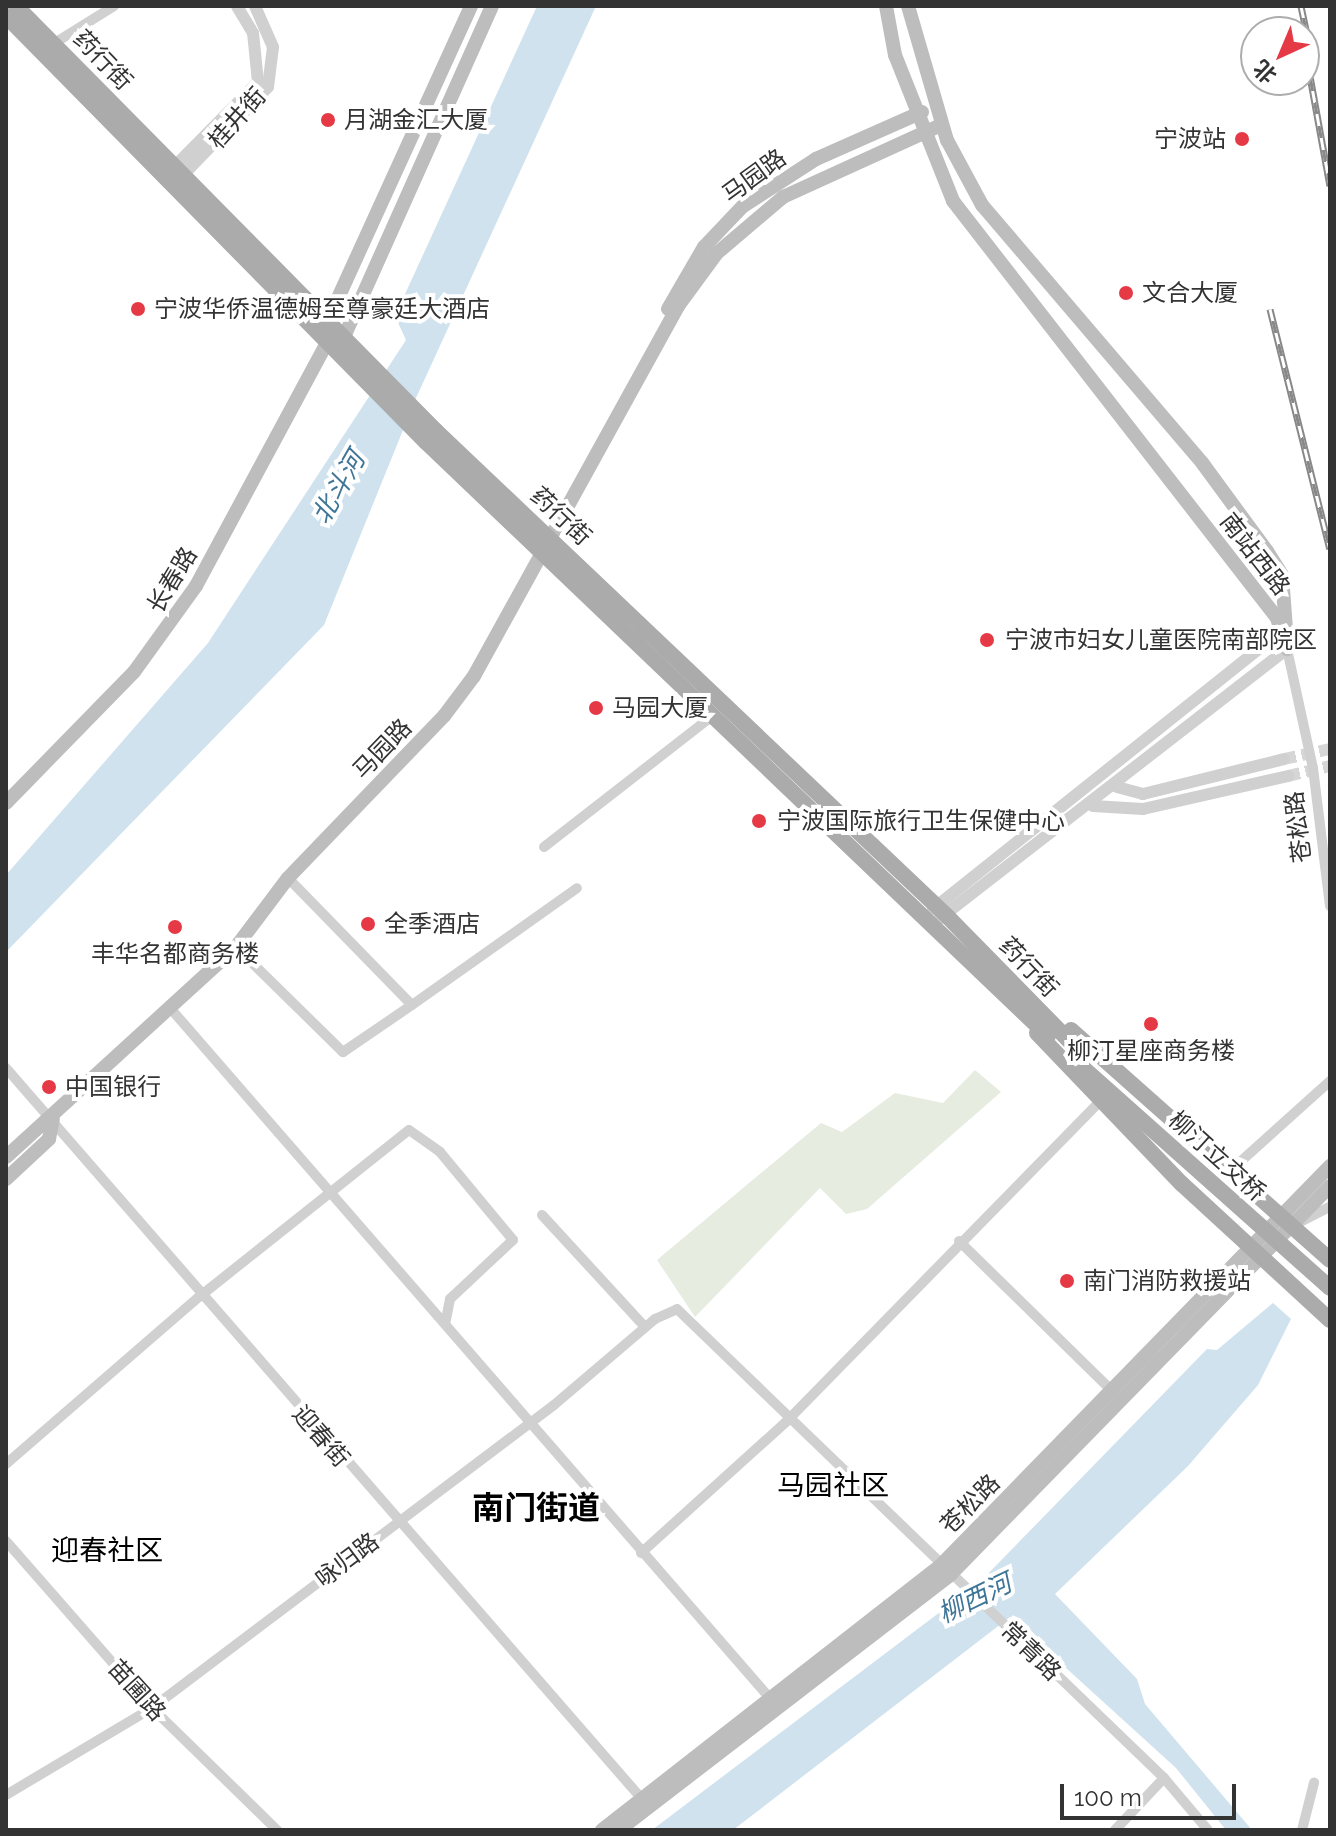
<!DOCTYPE html>
<html>
<head>
<meta charset="utf-8">
<style>
	body { margin:0 }
	#map { position:relative; width:1336px; height:1836px; overflow:hidden; background:#fff; font-family:Raleway,"Noto Sans SC",sans-serif }
	div>[style] { position:absolute }
	[style*='--x'] { left:calc(var(--x)*1px); top:calc(var(--y)*1px); width:calc(var(--w)*1px); rotate:calc(var(--a)*1deg) }
	.green>* { inset:0; background:#e6ecdf }
	.water>* { inset:0; background:#cfe2ee }
	.tertiary-tunnel>* { height:12px; margin-top:-6px; transform-origin:0; background:repeating-linear-gradient(90deg,#d6d6d6 0 12px,transparent 0 18px) }
	.minor>* { height:10px; margin:-5px; padding:0 5px; transform-origin:5px; border-radius:5px; background:#d0d0d0 }
	.tertiary>* { height:12px; margin:-6px; padding:0 6px; transform-origin:6px; border-radius:6px; background:#d0d0d0 }
	.secondary>* { height:14px; margin:-7px; padding:0 7px; transform-origin:7px; border-radius:7px; background:#bdbdbd }
	.primary>* { height:16px; margin:-8px; padding:0 8px; transform-origin:8px; border-radius:8px; background:#ababab }
	.rail>* { height:7px; margin-top:-3.5px; transform-origin:0; background:repeating-linear-gradient(90deg,#fff 0 12px,#888 0 24px); box-sizing:border-box; border-block:2px solid #888 }
	.primary-bridge>* { height:16px; margin:-8px; padding:0 8px; transform-origin:8px; border-radius:8px; background:#ababab }
	.dots>* { width:22px; height:22px; translate:-50% -50%; box-sizing:border-box; border:4px solid #fff; border-radius:50% }
	span { translate:-50% -50%; white-space:nowrap; text-align:center; line-height:1.15; -webkit-text-stroke:8px #fff; paint-order:stroke }
	.street-label { font-size:24px; color:#333 }
	.poi-label { font-size:24px; color:#333 }
	.left { translate:0 -50%; text-align:left }
	.right { translate:-100% -50%; text-align:right }
	.water-label { font-size:26px; color:#3f7597; font-style:italic }
	.quarter-label { font-size:28px; color:#000 }
	.district-label { font-size:32px; color:#000; font-weight:700 }
	.frame { position:absolute; inset:0; border:8px solid #333; pointer-events:none }
	.north { position:absolute; left:1240px; top:16px; width:80px; height:80px; box-sizing:border-box; background:#fff; border:2px solid #adadad; border-radius:50%; rotate:224deg; font-size:22px; font-weight:700; line-height:32px; text-align:center; color:#333 }
	.north::after { content:''; display:block; margin:auto; width:28px; height:36px; background:#e63946; clip-path:polygon(50% 0,100% 100%,50% 72%,0 100%) }
	.scale { position:absolute; left:1060px; top:1784px; width:176px; height:36px; box-sizing:border-box; border:4px solid #333; border-top:0; padding-left:10px; font-size:24px; line-height:28px; white-space:nowrap; color:#333; -webkit-text-stroke:6px #fff; paint-order:stroke }
</style>
</head>
<body>
<div id="map">
	<div class="green">
		<div style="clip-path:polygon(975px 1070px,1001px 1092px,867px 1209px,846px 1214px,820px 1188px,695px 1317px,657px 1260px,821px 1123px,842px 1132px,895px 1093px,943px 1103px)"></div>
	</div>
	<div class="water">
		<div style="clip-path:polygon(537px 6px,596px 6px,416px 398px,324px 625px,6px 952px,6px 875px,208px 643px,406px 340px,395px 316px)"></div>
		<div style="clip-path:polygon(1273px 1303px,1291px 1319px,1258px 1385px,1188px 1466px,1055px 1594px,1137px 1679px,1145px 1704px,1252px 1830px,1226px 1830px,1176px 1768px,1010px 1617px,733px 1830px,652px 1830px,981px 1581px,1207px 1349px,1217px 1350px)"></div>
	</div>
	<div class="tertiary-tunnel">
		<div style="--x:1284;--y:759;--w:47;--a:-12.3"></div>
		<div style="--x:1288;--y:776;--w:43;--a:-13.4"></div>
	</div>
	<div class="minor">
		<div style="--x:53;--y:44;--w:72;--a:-31.9"></div>
		<div style="--x:1287;--y:649;--w:122;--a:77.7"></div>
		<div style="--x:1313;--y:768;--w:139;--a:83"></div>
		<div style="--x:544;--y:847;--w:213;--a:-37.9"></div>
		<div style="--x:288;--y:878;--w:177;--a:45.7"></div>
		<div style="--x:412;--y:1005;--w:202;--a:-35.3"></div>
		<div style="--x:236;--y:947;--w:150;--a:44.5"></div>
		<div style="--x:343;--y:1052;--w:83;--a:-34.3"></div>
		<div style="--x:171;--y:1009;--w:910;--a:49.01"></div>
		<div style="--x:6;--y:1068;--w:969;--a:48.98"></div>
		<div style="--x:1230;--y:1171;--w:135;--a:-42"></div>
		<div style="--x:542;--y:1215;--w:152;--a:47.4"></div>
		<div style="--x:1300;--y:1222;--w:34;--a:-27"></div>
		<div style="--x:959;--y:1241;--w:216;--a:44.4"></div>
		<div style="--x:6;--y:1464;--w:255;--a:-40.9"></div>
		<div style="--x:199;--y:1297;--w:268;--a:-38.5"></div>
		<div style="--x:409;--y:1130;--w:38;--a:35"></div>
		<div style="--x:440;--y:1152;--w:114;--a:50.3"></div>
		<div style="--x:513;--y:1240;--w:86;--a:136.9"></div>
		<div style="--x:450;--y:1299;--w:25;--a:101"></div>
		<div style="--x:6;--y:1541;--w:222;--a:48.8"></div>
		<div style="--x:152;--y:1708;--w:175;--a:44.3"></div>
		<div style="--x:641;--y:1553;--w:195;--a:-42.1"></div>
		<div style="--x:786;--y:1422;--w:450;--a:-45.6"></div>
		<div style="--x:6;--y:1795;--w:170;--a:-30.8"></div>
		<div style="--x:152;--y:1708;--w:503;--a:-37.01"></div>
		<div style="--x:554;--y:1405;--w:133;--a:-40.4"></div>
		<div style="--x:655;--y:1319;--w:24;--a:-24"></div>
		<div style="--x:677;--y:1309;--w:676;--a:43.92"></div>
		<div style="--x:1164;--y:1778;--w:68;--a:49.8"></div>
		<div style="--x:1115;--y:1830;--w:71;--a:-46.7"></div>
		<div style="--x:1302;--y:1830;--w:49;--a:-75.7"></div>
	</div>
	<div class="tertiary">
		<div style="--x:174;--y:167;--w:120;--a:-45.3"></div>
		<div style="--x:258;--y:82;--w:49;--a:-95.8"></div>
		<div style="--x:253;--y:33;--w:31;--a:-121"></div>
		<div style="--x:182;--y:176;--w:124;--a:-46"></div>
		<div style="--x:268;--y:87;--w:40;--a:-82.9"></div>
		<div style="--x:273;--y:47;--w:45;--a:-113.7"></div>
		<div style="--x:1117;--y:787;--w:27;--a:15"></div>
		<div style="--x:1143;--y:794;--w:145;--a:-13.9"></div>
		<div style="--x:1093;--y:806;--w:50;--a:3.4"></div>
		<div style="--x:1143;--y:809;--w:149;--a:-12.8"></div>
		<div style="--x:933;--y:909;--w:445;--a:-38.6"></div>
		<div style="--x:939;--y:919;--w:440;--a:-37.8"></div>
	</div>
	<div class="secondary">
		<div style="--x:886;--y:6;--w:50;--a:79.6"></div>
		<div style="--x:895;--y:55;--w:157;--a:68.3"></div>
		<div style="--x:953;--y:201;--w:528;--a:52.15"></div>
		<div style="--x:1277;--y:618;--w:33;--a:72"></div>
		<div style="--x:908;--y:6;--w:140;--a:73.8"></div>
		<div style="--x:947;--y:140;--w:74;--a:61.7"></div>
		<div style="--x:982;--y:205;--w:340;--a:49.5"></div>
		<div style="--x:1203;--y:464;--w:108;--a:53.7"></div>
		<div style="--x:1267;--y:551;--w:28;--a:58"></div>
		<div style="--x:1282;--y:575;--w:54;--a:85.8"></div>
		<div style="--x:668;--y:309;--w:72;--a:-59.9"></div>
		<div style="--x:704;--y:247;--w:55;--a:-46.5"></div>
		<div style="--x:742;--y:207;--w:88;--a:-33"></div>
		<div style="--x:816;--y:159;--w:116;--a:-23.9"></div>
		<div style="--x:335;--y:340;--w:9;--a:-18"></div>
		<div style="--x:344;--y:337;--w:363;--a:-65.9"></div>
		<div style="--x:6;--y:803;--w:183;--a:-45.7"></div>
		<div style="--x:134;--y:672;--w:106;--a:-54.2"></div>
		<div style="--x:196;--y:586;--w:276;--a:-61.7"></div>
		<div style="--x:327;--y:343;--w:23;--a:-88"></div>
		<div style="--x:328;--y:320;--w:345;--a:-65.5"></div>
		<div style="--x:6;--y:1157;--w:311;--a:-42.4"></div>
		<div style="--x:236;--y:947;--w:86;--a:-53"></div>
		<div style="--x:288;--y:878;--w:225;--a:-46.1"></div>
		<div style="--x:444;--y:716;--w:50;--a:-53.1"></div>
		<div style="--x:474;--y:676;--w:423;--a:-61.1"></div>
		<div style="--x:678;--y:306;--w:66;--a:-53.7"></div>
		<div style="--x:717;--y:253;--w:87;--a:-40.3"></div>
		<div style="--x:783;--y:197;--w:174;--a:-24.5"></div>
		<div style="--x:6;--y:1179;--w:59;--a:-42.9"></div>
		<div style="--x:49;--y:1139;--w:20;--a:-79"></div>
		<div style="--x:602;--y:1830;--w:432;--a:-38"></div>
		<div style="--x:942;--y:1564;--w:556;--a:-45.73"></div>
		<div style="--x:619;--y:1830;--w:419;--a:-37.6"></div>
		<div style="--x:951;--y:1574;--w:542;--a:-45.67"></div>
	</div>
	<div class="primary">
		<div style="--x:16;--y:6;--w:598;--a:45.34"></div>
		<div style="--x:436;--y:431;--w:706;--a:43.51"></div>
		<div style="--x:948;--y:917;--w:192;--a:45.6"></div>
		<div style="--x:6;--y:16;--w:598;--a:45.41"></div>
		<div style="--x:426;--y:442;--w:860;--a:43.68"></div>
		<div style="--x:1071;--y:1030;--w:346;--a:41.6"></div>
		<div style="--x:1037;--y:1033;--w:209;--a:46.2"></div>
		<div style="--x:1182;--y:1184;--w:201;--a:42.6"></div>
	</div>
	<div class="rail">
		<div style="--x:1301;--y:6;--w:48;--a:78"></div>
		<div style="--x:1304;--y:43;--w:145;--a:79.7"></div>
		<div style="--x:1270;--y:309;--w:247;--a:76"></div>
	</div>
	<div class="primary-bridge">
		<div style="--x:1073;--y:1059;--w:344;--a:41.7"></div>
	</div>
	<div class="dots">
		<div style="left:328px;top:120px;background:#e63946"></div>
		<div style="left:1242px;top:139px;background:#e63946"></div>
		<div style="left:1126px;top:293px;background:#e63946"></div>
		<div style="left:138px;top:309px;background:#e63946"></div>
		<div style="left:987px;top:640px;background:#e63946"></div>
		<div style="left:596px;top:708px;background:#e63946"></div>
		<div style="left:759px;top:821px;background:#e63946"></div>
		<div style="left:368px;top:924px;background:#e63946"></div>
		<div style="left:175px;top:927px;background:#e63946"></div>
		<div style="left:1151px;top:1024px;background:#e63946"></div>
		<div style="left:49px;top:1087px;background:#e63946"></div>
		<div style="left:1067px;top:1281px;background:#e63946"></div>
	</div>
	<div class="street-label">
		<span style="left:103px;top:60px;rotate:46deg">药行街</span>
		<span style="left:237px;top:118px;rotate:-48deg">桂井街</span>
		<span style="left:754px;top:176px;rotate:-36deg">马园路</span>
		<span style="left:561px;top:516px;rotate:43deg">药行街</span>
		<span style="left:1255px;top:554px;rotate:52deg">南站西路</span>
		<span style="left:172px;top:580px;rotate:-59deg">长春路</span>
		<span style="left:382px;top:749px;rotate:-46deg">马园路</span>
		<span style="left:1298px;top:827px;rotate:-97deg">苍松路</span>
		<span style="left:1029px;top:967px;rotate:46deg">药行街</span>
		<span style="left:1217px;top:1156px;rotate:42deg">柳汀立交桥</span>
		<span style="left:321px;top:1436px;rotate:49deg">迎春街</span>
		<span style="left:970px;top:1504px;rotate:-45deg">苍松路</span>
		<span style="left:347px;top:1560px;rotate:-37deg">咏归路</span>
		<span style="left:1031px;top:1651px;rotate:44deg">常青路</span>
		<span style="left:137px;top:1690px;rotate:48deg">苗圃路</span>
	</div>
	<div class="poi-label">
		<span class="left" style="left:344px;top:120px">月湖金汇大厦</span>
		<span class="right" style="left:1226px;top:139px">宁波站</span>
		<span class="left" style="left:1142px;top:293px">文合大厦</span>
		<span class="left" style="left:154px;top:309px">宁波华侨温德姆至尊豪廷大酒店</span>
		<span class="left" style="left:1005px;top:640px">宁波市妇女儿童医院南部院区</span>
		<span class="left" style="left:612px;top:708px">马园大厦</span>
		<span class="left" style="left:777px;top:821px">宁波国际旅行卫生保健中心</span>
		<span class="left" style="left:384px;top:924px">全季酒店</span>
		<span style="left:175px;top:954px">丰华名都商务楼</span>
		<span style="left:1151px;top:1051px">柳汀星座商务楼</span>
		<span class="left" style="left:65px;top:1087px">中国银行</span>
		<span class="left" style="left:1083px;top:1281px">南门消防救援站</span>
	</div>
	<div class="water-label">
		<span style="left:339px;top:488px;rotate:-60deg">北斗河</span>
		<span style="left:975px;top:1599px;rotate:-26deg">柳西河</span>
	</div>
	<div class="quarter-label">
		<span style="left:833px;top:1486px">马园社区</span>
		<span style="left:107px;top:1551px">迎春社区</span>
	</div>
	<div class="district-label">
		<span style="left:536px;top:1508px">南门街道</span>
	</div>
	<div class="frame"></div>
	<div class="north">北</div>
	<div class="scale">100 m</div>
</div>
</body>
</html>
